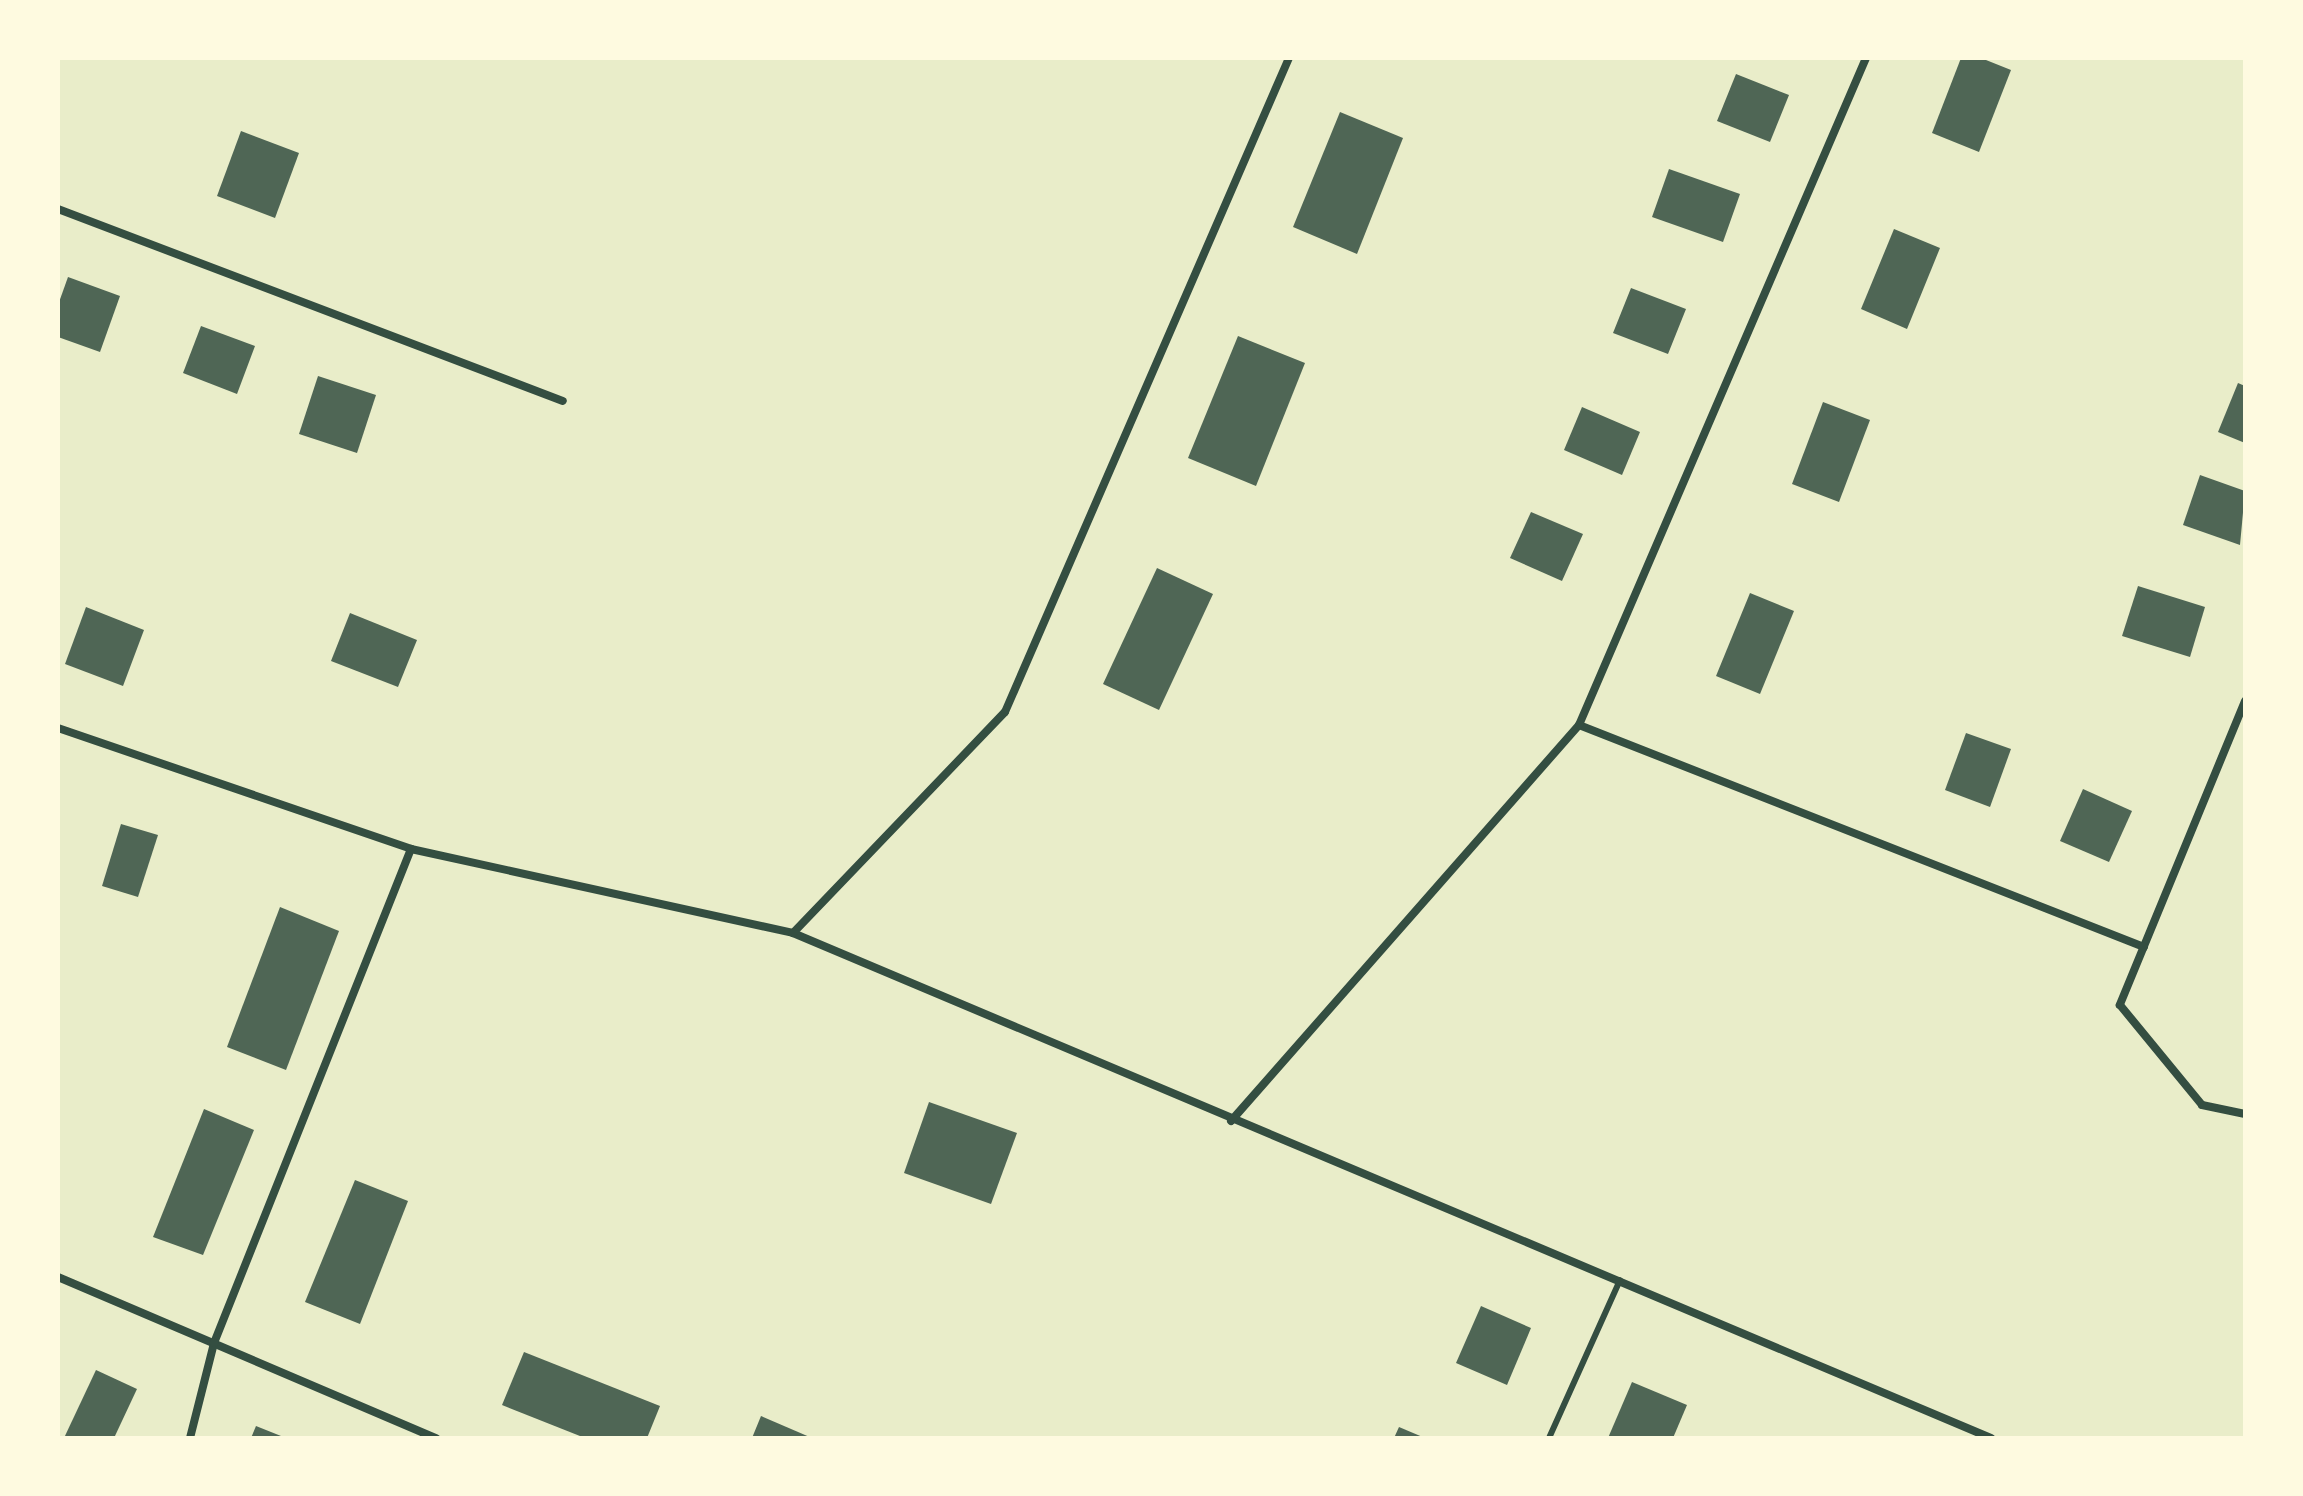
<!DOCTYPE html>
<html>
<head>
<meta charset="utf-8">
<style>
	body { margin:0 }
	#map { position:relative; width:2303px; height:1496px; overflow:hidden; background:#e9edc9; font-family:"PT Sans",sans-serif }
	div>[style] { position:absolute }
	[style*='--x'] { left:calc(var(--x)*1px); top:calc(var(--y)*1px); width:calc(var(--w)*1px); rotate:calc(var(--a)*1deg) }
	.building>* { inset:0; background:#4f6655 }
	.service>* { height:6px; margin:-3px; padding:0 3px; transform-origin:3px; border-radius:3px; background:#344e41 }
	.minor>* { height:8px; margin:-4px; padding:0 4px; transform-origin:4px; border-radius:4px; background:#344e41 }
	span { translate:-50% -50%; white-space:nowrap; text-align:center; line-height:1.15; -webkit-text-stroke:6px #fefae0; paint-order:stroke }
	.frame { position:absolute; inset:0; border:60px solid #fefae0; pointer-events:none }
</style>
</head>
<body>
<div id="map">
	<div class="building">
		<div style="clip-path:polygon(1961px 58px,1981px 58px,2011px 70px,1979px 152px,1932px 133px)"></div>
		<div style="clip-path:polygon(1736px 74px,1789px 95px,1770px 142px,1717px 121px)"></div>
		<div style="clip-path:polygon(1340px 112px,1403px 138px,1357px 254px,1293px 227px)"></div>
		<div style="clip-path:polygon(241px 131px,299px 153px,275px 218px,217px 196px)"></div>
		<div style="clip-path:polygon(1669px 169px,1740px 194px,1723px 242px,1652px 217px)"></div>
		<div style="clip-path:polygon(1894px 229px,1940px 248px,1907px 329px,1861px 309px)"></div>
		<div style="clip-path:polygon(68px 277px,120px 296px,100px 352px,58px 337px,58px 305px)"></div>
		<div style="clip-path:polygon(1631px 288px,1686px 309px,1668px 354px,1613px 333px)"></div>
		<div style="clip-path:polygon(201px 326px,255px 346px,237px 394px,183px 373px)"></div>
		<div style="clip-path:polygon(1238px 336px,1305px 363px,1256px 486px,1188px 458px)"></div>
		<div style="clip-path:polygon(318px 376px,376px 395px,357px 453px,299px 434px)"></div>
		<div style="clip-path:polygon(2238px 383px,2245px 386px,2245px 443px,2218px 432px)"></div>
		<div style="clip-path:polygon(1823px 402px,1870px 420px,1839px 502px,1792px 484px)"></div>
		<div style="clip-path:polygon(1582px 407px,1640px 432px,1622px 475px,1564px 450px)"></div>
		<div style="clip-path:polygon(2200px 475px,2245px 491px,2240px 545px,2183px 525px)"></div>
		<div style="clip-path:polygon(1531px 512px,1583px 534px,1562px 581px,1510px 558px)"></div>
		<div style="clip-path:polygon(1157px 568px,1213px 594px,1159px 710px,1103px 684px)"></div>
		<div style="clip-path:polygon(2138px 586px,2205px 607px,2190px 657px,2122px 636px)"></div>
		<div style="clip-path:polygon(1750px 593px,1794px 611px,1760px 694px,1716px 676px)"></div>
		<div style="clip-path:polygon(86px 607px,144px 630px,123px 686px,65px 664px)"></div>
		<div style="clip-path:polygon(350px 613px,417px 640px,398px 687px,331px 661px)"></div>
		<div style="clip-path:polygon(1966px 733px,2011px 749px,1990px 807px,1945px 790px)"></div>
		<div style="clip-path:polygon(2083px 789px,2132px 811px,2109px 862px,2060px 841px)"></div>
		<div style="clip-path:polygon(121px 824px,158px 835px,138px 897px,102px 886px)"></div>
		<div style="clip-path:polygon(280px 907px,339px 931px,286px 1070px,227px 1047px)"></div>
		<div style="clip-path:polygon(929px 1102px,1017px 1133px,991px 1204px,904px 1173px)"></div>
		<div style="clip-path:polygon(204px 1109px,254px 1130px,203px 1255px,153px 1237px)"></div>
		<div style="clip-path:polygon(355px 1180px,408px 1201px,360px 1324px,305px 1302px)"></div>
		<div style="clip-path:polygon(1481px 1306px,1531px 1328px,1507px 1385px,1456px 1363px)"></div>
		<div style="clip-path:polygon(524px 1352px,660px 1406px,647px 1438px,585px 1438px,502px 1405px)"></div>
		<div style="clip-path:polygon(96px 1370px,137px 1389px,114px 1438px,64px 1438px)"></div>
		<div style="clip-path:polygon(1632px 1382px,1687px 1405px,1673px 1438px,1608px 1438px)"></div>
		<div style="clip-path:polygon(761px 1416px,812px 1438px,752px 1438px)"></div>
		<div style="clip-path:polygon(256px 1426px,286px 1438px,251px 1438px)"></div>
		<div style="clip-path:polygon(1399px 1427px,1425px 1438px,1394px 1438px)"></div>
	</div>
	<div class="service">
		<div style="--x:1549;--y:1438;--w:173;--a:-65.8"></div>
	</div>
	<div class="minor">
		<div style="--x:58;--y:209;--w:540;--a:20.82"></div>
		<div style="--x:2245;--y:701;--w:329;--a:112.4"></div>
		<div style="--x:2120;--y:1005;--w:129;--a:50.6"></div>
		<div style="--x:2202;--y:1105;--w:44;--a:11.8"></div>
		<div style="--x:1579;--y:725;--w:607;--a:21.45"></div>
		<div style="--x:58;--y:728;--w:373;--a:18.9"></div>
		<div style="--x:411;--y:849;--w:391;--a:12.4"></div>
		<div style="--x:793;--y:933;--w:1300;--a:22.86"></div>
		<div style="--x:793;--y:933;--w:306;--a:-46.2"></div>
		<div style="--x:1005;--y:712;--w:713;--a:-66.53"></div>
		<div style="--x:1231;--y:1121;--w:527;--a:-48.69"></div>
		<div style="--x:1579;--y:725;--w:726;--a:-66.72"></div>
		<div style="--x:58;--y:1277;--w:411;--a:23.1"></div>
		<div style="--x:190;--y:1438;--w:98;--a:-75.8"></div>
		<div style="--x:214;--y:1343;--w:532;--a:-68.26"></div>
	</div>
	<div class="frame"></div>
</div>
</body>
</html>
